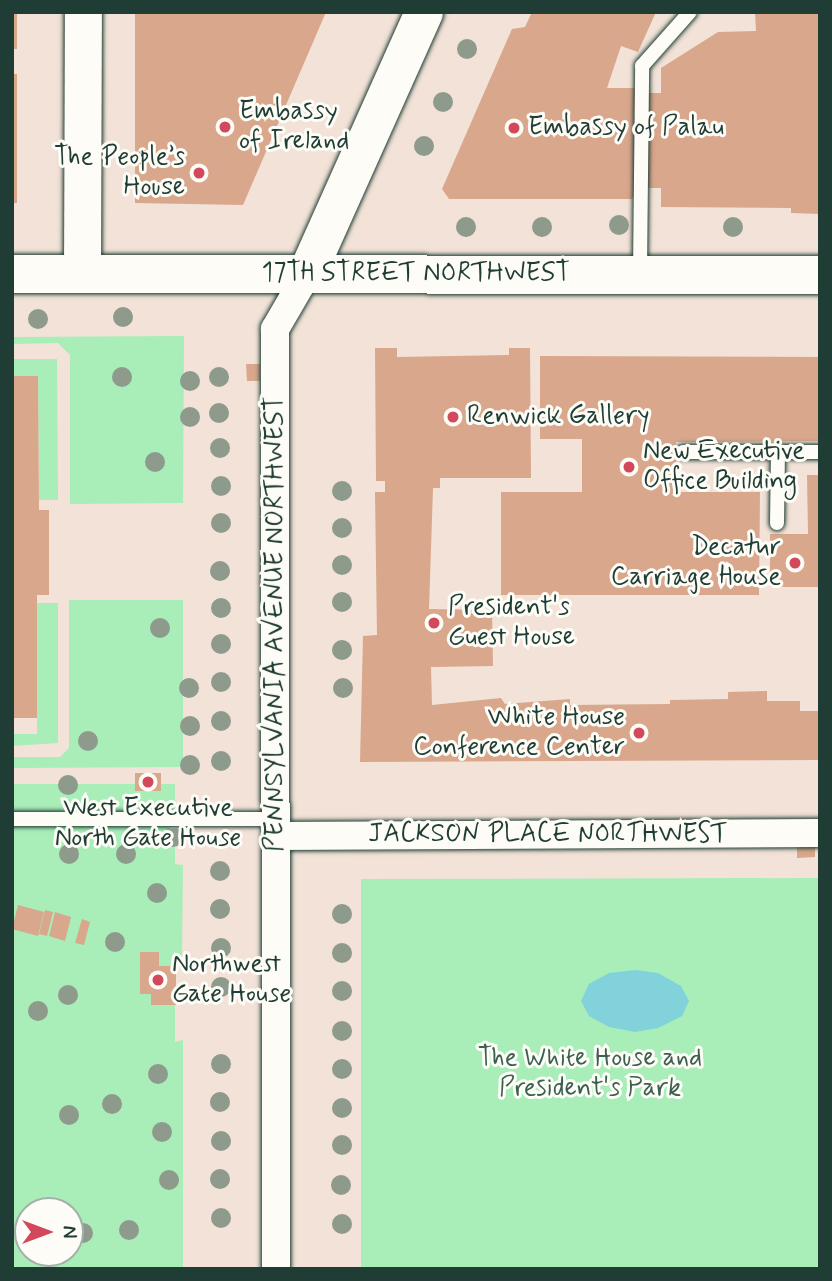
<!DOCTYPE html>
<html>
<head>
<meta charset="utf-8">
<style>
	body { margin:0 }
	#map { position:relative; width:832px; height:1281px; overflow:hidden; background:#f2e2d7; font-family:Mynerve,sans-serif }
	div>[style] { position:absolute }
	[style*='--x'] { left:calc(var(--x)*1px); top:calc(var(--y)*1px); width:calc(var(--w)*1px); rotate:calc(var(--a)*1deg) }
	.green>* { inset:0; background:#a9edb9 }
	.water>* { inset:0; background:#81d2da }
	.building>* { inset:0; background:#d9a78c }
	.roads { filter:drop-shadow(0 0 2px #1f3d34) drop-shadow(0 0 2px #1f3d34) }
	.service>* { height:14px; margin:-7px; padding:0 7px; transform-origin:7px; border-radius:7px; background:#fdfcf7 }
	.minor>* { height:28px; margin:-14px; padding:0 14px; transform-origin:14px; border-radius:14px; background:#fdfcf7 }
	.tertiary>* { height:37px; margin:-18.5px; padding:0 18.5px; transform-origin:18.5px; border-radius:18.5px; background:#fdfcf7 }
	.primary>* { height:38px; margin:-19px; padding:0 19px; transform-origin:19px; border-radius:19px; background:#fdfcf7 }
	.trees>* { width:20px; height:20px; margin:-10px; border-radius:50%; background:#8d9a8c }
	.dots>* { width:19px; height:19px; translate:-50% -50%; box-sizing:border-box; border:4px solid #fdfcf7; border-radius:50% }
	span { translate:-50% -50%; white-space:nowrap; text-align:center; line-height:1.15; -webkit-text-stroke:6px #fdfcf7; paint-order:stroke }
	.poi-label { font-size:26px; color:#1f3d34 }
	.left { translate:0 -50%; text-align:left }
	.right { translate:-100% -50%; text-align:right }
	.street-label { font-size:26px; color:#1f3d34 }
	.park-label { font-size:26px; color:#3b604f }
	.frame { position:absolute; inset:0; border:14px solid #1f3d34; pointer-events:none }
	.north { position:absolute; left:14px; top:1197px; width:70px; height:70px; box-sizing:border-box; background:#fdfcf7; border:2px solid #a4b0a9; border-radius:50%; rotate:90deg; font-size:19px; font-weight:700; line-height:28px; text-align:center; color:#1f3d34 }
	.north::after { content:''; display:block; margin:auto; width:24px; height:32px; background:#d1495b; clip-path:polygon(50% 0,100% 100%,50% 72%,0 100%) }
</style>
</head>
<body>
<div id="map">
	<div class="green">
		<div style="clip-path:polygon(184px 336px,183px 503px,70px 504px,70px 355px,58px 343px,12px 344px,12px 337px)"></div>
		<div style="clip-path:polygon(12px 359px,57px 359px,58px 500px,39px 500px,38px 377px,12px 376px)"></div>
		<div style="clip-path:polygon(69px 600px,183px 600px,183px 767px,12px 768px,12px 757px,60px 757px,69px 748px)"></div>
		<div style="clip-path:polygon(37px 603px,58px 603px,58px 743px,12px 746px,12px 734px,37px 734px)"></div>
		<div style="clip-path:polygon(evenodd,12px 784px,175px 784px,175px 864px,183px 865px,182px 958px,175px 957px,175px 1042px,183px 1040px,183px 1269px,12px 1269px,12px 784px,28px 1211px,70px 1211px,70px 1253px,28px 1253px,28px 1211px)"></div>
		<div style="clip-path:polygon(820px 878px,820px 1269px,361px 1269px,361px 879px)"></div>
	</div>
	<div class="water">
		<div style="clip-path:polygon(635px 970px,658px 973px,681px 986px,689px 1001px,682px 1016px,658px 1028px,635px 1032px,609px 1027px,589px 1016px,581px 1001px,589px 984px,609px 973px)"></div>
	</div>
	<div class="building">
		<div style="clip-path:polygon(12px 12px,17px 12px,17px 49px,12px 49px)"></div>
		<div style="clip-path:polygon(135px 12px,326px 12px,243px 205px,135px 203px)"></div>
		<div style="clip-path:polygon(532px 12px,656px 12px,638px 52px,621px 46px,607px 88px,646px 88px,646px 93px,661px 93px,661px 68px,718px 32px,756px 31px,755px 12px,820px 12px,820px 214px,791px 213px,791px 208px,661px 207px,661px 188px,638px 188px,632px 199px,449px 199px,442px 189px,512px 29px,525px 27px)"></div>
		<div style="clip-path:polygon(12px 74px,17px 74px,17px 203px,12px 203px)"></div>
		<div style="clip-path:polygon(375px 348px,397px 348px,397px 357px,509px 355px,509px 348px,530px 348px,531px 478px,440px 478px,440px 488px,433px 488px,429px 609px,492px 610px,493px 666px,431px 667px,432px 705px,501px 698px,505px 704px,570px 699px,570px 705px,670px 704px,670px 700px,728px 699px,728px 692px,767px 691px,767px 701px,800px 701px,800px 711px,820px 711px,820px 760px,360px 762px,363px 636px,377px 635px,375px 492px,385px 492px,385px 481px,376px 481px)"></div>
		<div style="clip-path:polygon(540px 356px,820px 357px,820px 441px,676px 442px,676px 492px,760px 492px,759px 595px,501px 595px,501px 492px,582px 492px,582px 439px,540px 439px)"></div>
		<div style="clip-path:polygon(246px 364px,260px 364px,260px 381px,247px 381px)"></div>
		<div style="clip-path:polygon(12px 376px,38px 376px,39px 510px,49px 510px,49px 595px,37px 595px,37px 718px,12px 718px)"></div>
		<div style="clip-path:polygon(807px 475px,820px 475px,820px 587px,770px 587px,770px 534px,808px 534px)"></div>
		<div style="clip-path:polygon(135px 773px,161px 773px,161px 791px,135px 791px)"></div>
		<div style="clip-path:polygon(815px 843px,815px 857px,797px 858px,797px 844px)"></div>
		<div style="clip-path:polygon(18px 905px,44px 912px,38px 936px,12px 929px)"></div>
		<div style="clip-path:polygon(45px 910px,53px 912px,47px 936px,39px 934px)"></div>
		<div style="clip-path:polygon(55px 912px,71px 917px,65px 941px,49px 936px)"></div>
		<div style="clip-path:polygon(82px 919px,90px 922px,84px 945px,75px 943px)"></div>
		<div style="clip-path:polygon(140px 952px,159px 952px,159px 966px,176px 966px,176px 1005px,151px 1005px,151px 994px,140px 994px)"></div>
	</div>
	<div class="roads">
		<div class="service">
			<div style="--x:640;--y:272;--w:206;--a:-89.4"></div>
			<div style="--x:642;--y:66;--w:72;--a:-48.4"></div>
			<div style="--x:683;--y:452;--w:137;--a:0"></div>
			<div style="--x:777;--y:523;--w:71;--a:-89.2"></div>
			<div style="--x:12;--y:819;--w:264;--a:0"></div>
		</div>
		<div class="minor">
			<div style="--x:276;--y:836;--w:544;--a:-0.32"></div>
			<div style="--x:276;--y:1269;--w:940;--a:-90.06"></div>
			<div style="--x:275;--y:329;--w:64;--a:-59.8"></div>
		</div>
		<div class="tertiary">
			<div style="--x:82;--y:274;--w:262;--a:-89.8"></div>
		</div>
		<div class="primary">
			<div style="--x:12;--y:274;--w:808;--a:0.07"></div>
			<div style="--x:307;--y:274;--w:287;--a:-65.9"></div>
		</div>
	</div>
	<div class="trees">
		<div style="left:467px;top:49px"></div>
		<div style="left:443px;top:102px"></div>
		<div style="left:424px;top:146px"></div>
		<div style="left:619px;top:225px"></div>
		<div style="left:466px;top:227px"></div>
		<div style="left:542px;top:227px"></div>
		<div style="left:733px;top:227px"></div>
		<div style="left:123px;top:317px"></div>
		<div style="left:38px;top:319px"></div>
		<div style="left:122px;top:377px"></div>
		<div style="left:219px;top:377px"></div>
		<div style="left:190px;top:381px"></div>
		<div style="left:219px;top:413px"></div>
		<div style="left:190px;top:417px"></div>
		<div style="left:220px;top:448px"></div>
		<div style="left:155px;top:462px"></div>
		<div style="left:221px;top:486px"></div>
		<div style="left:342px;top:491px"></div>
		<div style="left:221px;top:523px"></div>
		<div style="left:342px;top:528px"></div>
		<div style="left:342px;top:565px"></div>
		<div style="left:220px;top:571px"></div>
		<div style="left:342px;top:602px"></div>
		<div style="left:221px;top:608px"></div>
		<div style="left:160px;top:628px"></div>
		<div style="left:221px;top:644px"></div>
		<div style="left:342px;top:650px"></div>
		<div style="left:221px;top:682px"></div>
		<div style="left:189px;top:688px"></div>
		<div style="left:343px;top:688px"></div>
		<div style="left:221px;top:721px"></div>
		<div style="left:190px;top:726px"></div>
		<div style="left:88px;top:741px"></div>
		<div style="left:221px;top:761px"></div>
		<div style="left:190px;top:765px"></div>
		<div style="left:68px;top:785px"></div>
		<div style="left:173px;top:837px"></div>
		<div style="left:69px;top:854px"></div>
		<div style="left:126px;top:854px"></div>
		<div style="left:220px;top:871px"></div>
		<div style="left:157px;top:893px"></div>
		<div style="left:220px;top:909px"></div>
		<div style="left:342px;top:914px"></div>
		<div style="left:115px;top:942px"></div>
		<div style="left:221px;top:948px"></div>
		<div style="left:342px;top:953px"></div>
		<div style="left:221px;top:987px"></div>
		<div style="left:342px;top:991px"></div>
		<div style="left:68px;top:995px"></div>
		<div style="left:38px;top:1011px"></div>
		<div style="left:342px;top:1031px"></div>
		<div style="left:221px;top:1064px"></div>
		<div style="left:342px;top:1069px"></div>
		<div style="left:158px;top:1074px"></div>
		<div style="left:220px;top:1102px"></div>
		<div style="left:112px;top:1104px"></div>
		<div style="left:342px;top:1108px"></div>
		<div style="left:69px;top:1115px"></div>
		<div style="left:162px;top:1132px"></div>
		<div style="left:221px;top:1141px"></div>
		<div style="left:342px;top:1145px"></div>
		<div style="left:220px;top:1179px"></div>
		<div style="left:169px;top:1180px"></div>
		<div style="left:341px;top:1185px"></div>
		<div style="left:221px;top:1218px"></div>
		<div style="left:342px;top:1224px"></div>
		<div style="left:129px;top:1230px"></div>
		<div style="left:83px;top:1233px"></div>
	</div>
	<div class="dots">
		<div style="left:225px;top:127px;background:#d1495b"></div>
		<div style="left:514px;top:128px;background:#d1495b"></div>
		<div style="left:199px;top:173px;background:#d1495b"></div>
		<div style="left:453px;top:417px;background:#d1495b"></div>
		<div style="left:629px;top:467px;background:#d1495b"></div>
		<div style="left:795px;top:563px;background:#d1495b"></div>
		<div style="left:434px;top:623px;background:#d1495b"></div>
		<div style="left:639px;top:733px;background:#d1495b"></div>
		<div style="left:148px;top:782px;background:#d1495b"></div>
		<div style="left:158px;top:980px;background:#d1495b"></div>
	</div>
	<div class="poi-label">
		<span class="left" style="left:239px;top:127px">Embassy<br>of Ireland</span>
		<span class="left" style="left:528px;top:128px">Embassy of Palau</span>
		<span class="right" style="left:185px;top:173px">The People’s<br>House</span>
		<span class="left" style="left:467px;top:417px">Renwick Gallery</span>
		<span class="left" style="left:643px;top:467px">New Executive<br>Office Building</span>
		<span class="right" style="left:781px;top:563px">Decatur<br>Carriage House</span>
		<span class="left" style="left:448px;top:623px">President's<br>Guest House</span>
		<span class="right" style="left:625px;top:733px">White House<br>Conference Center</span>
		<span style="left:148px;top:824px">West Executive<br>North Gate House</span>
		<span class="left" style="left:172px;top:980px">Northwest<br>Gate House</span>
	</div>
	<div class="street-label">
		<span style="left:416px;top:274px">17TH STREET NORTHWEST</span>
		<span style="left:276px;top:624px;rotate:-90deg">PENNSYLVANIA AVENUE NORTHWEST</span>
		<span style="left:548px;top:835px">JACKSON PLACE NORTHWEST</span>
	</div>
	<div class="park-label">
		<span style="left:590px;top:1074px">The White House and<br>President's Park</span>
	</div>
	<div class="frame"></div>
	<div class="north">N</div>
</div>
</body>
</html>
